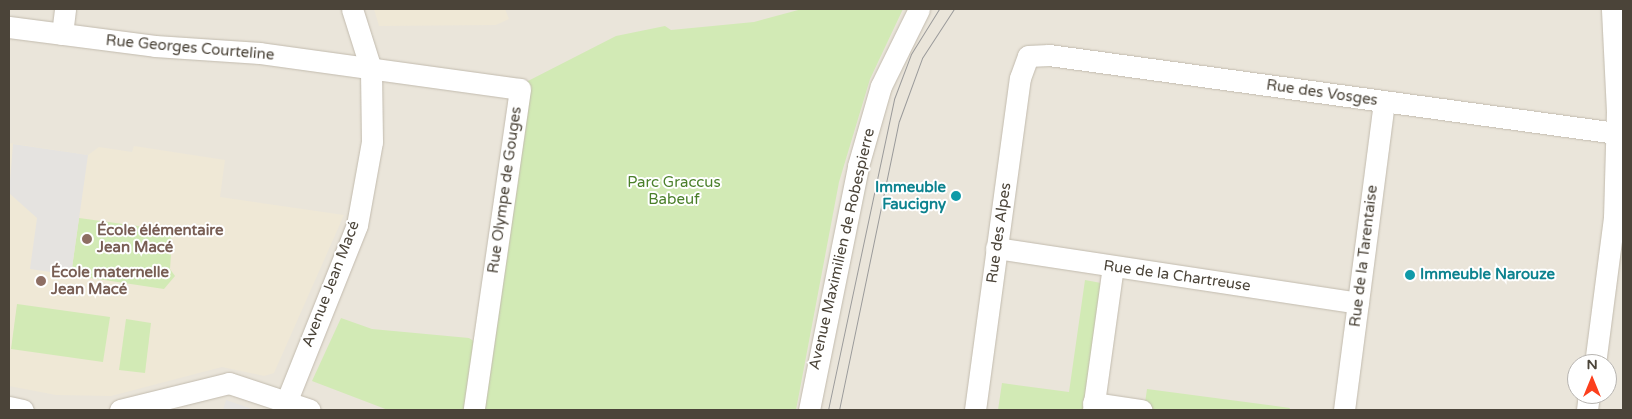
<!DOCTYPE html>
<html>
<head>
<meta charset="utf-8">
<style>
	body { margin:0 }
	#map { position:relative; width:1632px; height:419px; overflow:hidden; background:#f6f3ec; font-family:"Varela Round",sans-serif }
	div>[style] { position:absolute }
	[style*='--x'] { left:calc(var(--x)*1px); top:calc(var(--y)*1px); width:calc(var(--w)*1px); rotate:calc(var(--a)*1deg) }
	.residential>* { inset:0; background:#eae5da }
	.education>* { inset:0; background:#efe8d6 }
	.green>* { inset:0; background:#d2eab5 }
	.parking>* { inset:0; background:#e5e3e0 }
	.roads { filter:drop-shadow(0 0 1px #c2bbae) drop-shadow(0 0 1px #c2bbae) }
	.minor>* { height:21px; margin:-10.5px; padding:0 10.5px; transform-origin:10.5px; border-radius:10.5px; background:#fff }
	.tram>* { height:1px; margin:-0.5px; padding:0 0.5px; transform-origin:0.5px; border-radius:0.5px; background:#9a9a9a }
	.dots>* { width:14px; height:14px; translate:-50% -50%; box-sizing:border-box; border:2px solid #fff; border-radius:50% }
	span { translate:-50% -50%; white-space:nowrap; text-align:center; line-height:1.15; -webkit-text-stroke:4px #fff; paint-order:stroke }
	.street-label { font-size:15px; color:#4b4439 }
	.park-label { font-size:15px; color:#4a7f2a }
	.culture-label { font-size:15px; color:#0d838f; font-weight:700 }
	.right { translate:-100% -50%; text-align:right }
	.left { translate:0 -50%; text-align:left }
	.education-label { font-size:15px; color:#785e54; font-weight:700 }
	.frame { position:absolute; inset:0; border:10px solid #4b4439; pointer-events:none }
	.north { position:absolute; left:1567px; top:354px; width:50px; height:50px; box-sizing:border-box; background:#fff; border:1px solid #b7b4b0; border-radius:50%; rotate:0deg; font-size:14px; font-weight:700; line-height:20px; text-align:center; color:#4b4439 }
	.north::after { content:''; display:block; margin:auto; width:18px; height:22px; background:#fc3f1d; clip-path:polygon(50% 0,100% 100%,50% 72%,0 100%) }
</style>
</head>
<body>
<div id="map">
	<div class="residential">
		<div style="clip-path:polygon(evenodd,9px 9px,1623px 9px,1623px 410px,9px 410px,9px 9px,1577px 364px,1607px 364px,1607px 394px,1577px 394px,1577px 364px)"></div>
	</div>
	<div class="education">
		<div style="clip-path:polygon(374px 9px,505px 9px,509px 19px,496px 25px,379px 26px)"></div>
		<div style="clip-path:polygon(9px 143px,88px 155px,99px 147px,132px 152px,134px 146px,225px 160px,220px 197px,344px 215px,274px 373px,264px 376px,222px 367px,111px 396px,56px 395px,9px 386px)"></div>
	</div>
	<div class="green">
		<div style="clip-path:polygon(802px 9px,903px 9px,870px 79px,839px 182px,796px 410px,483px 410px,526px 82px,616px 36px,665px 26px,671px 30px,754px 22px)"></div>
		<div style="clip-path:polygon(79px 218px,167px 230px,172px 240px,170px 269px,175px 276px,164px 289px,71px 275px)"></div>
		<div style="clip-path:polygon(1085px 280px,1101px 283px,1084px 410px,998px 410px,1002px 383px,1069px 392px)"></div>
		<div style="clip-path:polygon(17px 304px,110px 317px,103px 362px,11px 349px)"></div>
		<div style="clip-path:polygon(341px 318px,372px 329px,469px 338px,475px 342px,464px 410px,388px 410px,312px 381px)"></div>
		<div style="clip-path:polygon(126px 319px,151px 323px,145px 373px,119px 370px)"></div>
		<div style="clip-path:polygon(1147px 389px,1290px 408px,1289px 410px,1144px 410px)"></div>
	</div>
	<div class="parking">
		<div style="clip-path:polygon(13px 144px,88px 155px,71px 275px,30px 269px,37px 218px,9px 193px)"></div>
		<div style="clip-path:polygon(226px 400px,255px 410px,223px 410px)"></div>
	</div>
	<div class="roads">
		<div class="minor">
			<div style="--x:9;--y:27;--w:147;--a:7.4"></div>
			<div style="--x:155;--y:46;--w:105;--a:3.8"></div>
			<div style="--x:260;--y:53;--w:262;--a:7.9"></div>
			<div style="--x:520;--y:89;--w:324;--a:98.2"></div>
			<div style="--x:62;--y:34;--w:25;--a:-83"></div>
			<div style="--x:996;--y:248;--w:366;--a:8.6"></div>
			<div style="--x:1595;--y:364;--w:147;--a:-82.6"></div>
			<div style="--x:1614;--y:218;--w:106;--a:-88.4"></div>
			<div style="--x:1617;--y:112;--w:103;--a:-92.8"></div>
			<div style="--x:1093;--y:403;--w:49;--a:8.3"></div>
			<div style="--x:9;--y:407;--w:14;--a:12"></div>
			<div style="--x:120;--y:410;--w:112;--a:-13.9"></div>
			<div style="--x:229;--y:383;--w:85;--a:18.4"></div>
			<div style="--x:283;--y:410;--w:199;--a:-68.2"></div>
			<div style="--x:357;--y:225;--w:84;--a:-79.8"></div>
			<div style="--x:372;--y:142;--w:73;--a:-90.8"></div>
			<div style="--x:371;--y:69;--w:63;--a:-107.6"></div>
			<div style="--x:809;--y:410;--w:249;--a:-78.6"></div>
			<div style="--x:858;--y:166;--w:83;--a:-74"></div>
			<div style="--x:881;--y:86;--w:86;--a:-63.7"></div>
			<div style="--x:975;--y:410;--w:335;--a:-82.3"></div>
			<div style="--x:1020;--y:78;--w:23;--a:-70"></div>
			<div style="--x:1028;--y:56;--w:21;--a:-3"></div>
			<div style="--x:1049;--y:55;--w:572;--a:7.83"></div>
			<div style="--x:1093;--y:410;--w:145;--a:-82.1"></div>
			<div style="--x:1344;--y:410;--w:311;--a:-82.6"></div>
			<div style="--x:1587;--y:410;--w:16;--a:-83"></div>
		</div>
	</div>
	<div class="tram">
		<div style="--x:828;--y:410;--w:318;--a:-78"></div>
		<div style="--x:894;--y:99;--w:48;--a:-69.3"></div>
		<div style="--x:911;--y:54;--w:53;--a:-58.1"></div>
		<div style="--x:839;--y:410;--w:295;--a:-78.3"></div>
		<div style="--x:899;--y:121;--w:67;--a:-69.9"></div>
		<div style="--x:922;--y:58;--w:59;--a:-56.9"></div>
	</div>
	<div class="dots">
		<div style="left:956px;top:196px;background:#0f9aa8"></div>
		<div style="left:87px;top:239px;background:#8d6e63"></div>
		<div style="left:1410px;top:275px;background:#0f9aa8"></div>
		<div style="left:41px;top:281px;background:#8d6e63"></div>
	</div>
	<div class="street-label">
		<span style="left:190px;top:48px;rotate:5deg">Rue Georges Courteline</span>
		<span style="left:1322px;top:93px;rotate:8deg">Rue des Vosges</span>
		<span style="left:505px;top:190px;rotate:-82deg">Rue Olympe de Gouges</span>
		<span style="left:999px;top:233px;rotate:-82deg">Rue des Alpes</span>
		<span style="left:842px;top:249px;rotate:-77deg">Avenue Maximilien de Robespierre</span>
		<span style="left:1364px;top:256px;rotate:-83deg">Rue de la Tarentaise</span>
		<span style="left:1177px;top:276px;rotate:8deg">Rue de la Chartreuse</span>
		<span style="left:331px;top:284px;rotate:-69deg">Avenue Jean Macé</span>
	</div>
	<div class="park-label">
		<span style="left:674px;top:191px">Parc Graccus<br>Babeuf</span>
	</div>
	<div class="culture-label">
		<span class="right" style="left:946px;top:196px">Immeuble<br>Faucigny</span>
		<span class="left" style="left:1420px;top:275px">Immeuble Narouze</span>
	</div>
	<div class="education-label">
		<span class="left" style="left:97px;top:239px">École élémentaire<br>Jean Macé</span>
		<span class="left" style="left:51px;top:281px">École maternelle<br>Jean Macé</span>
	</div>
	<div class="frame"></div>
	<div class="north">N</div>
</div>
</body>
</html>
